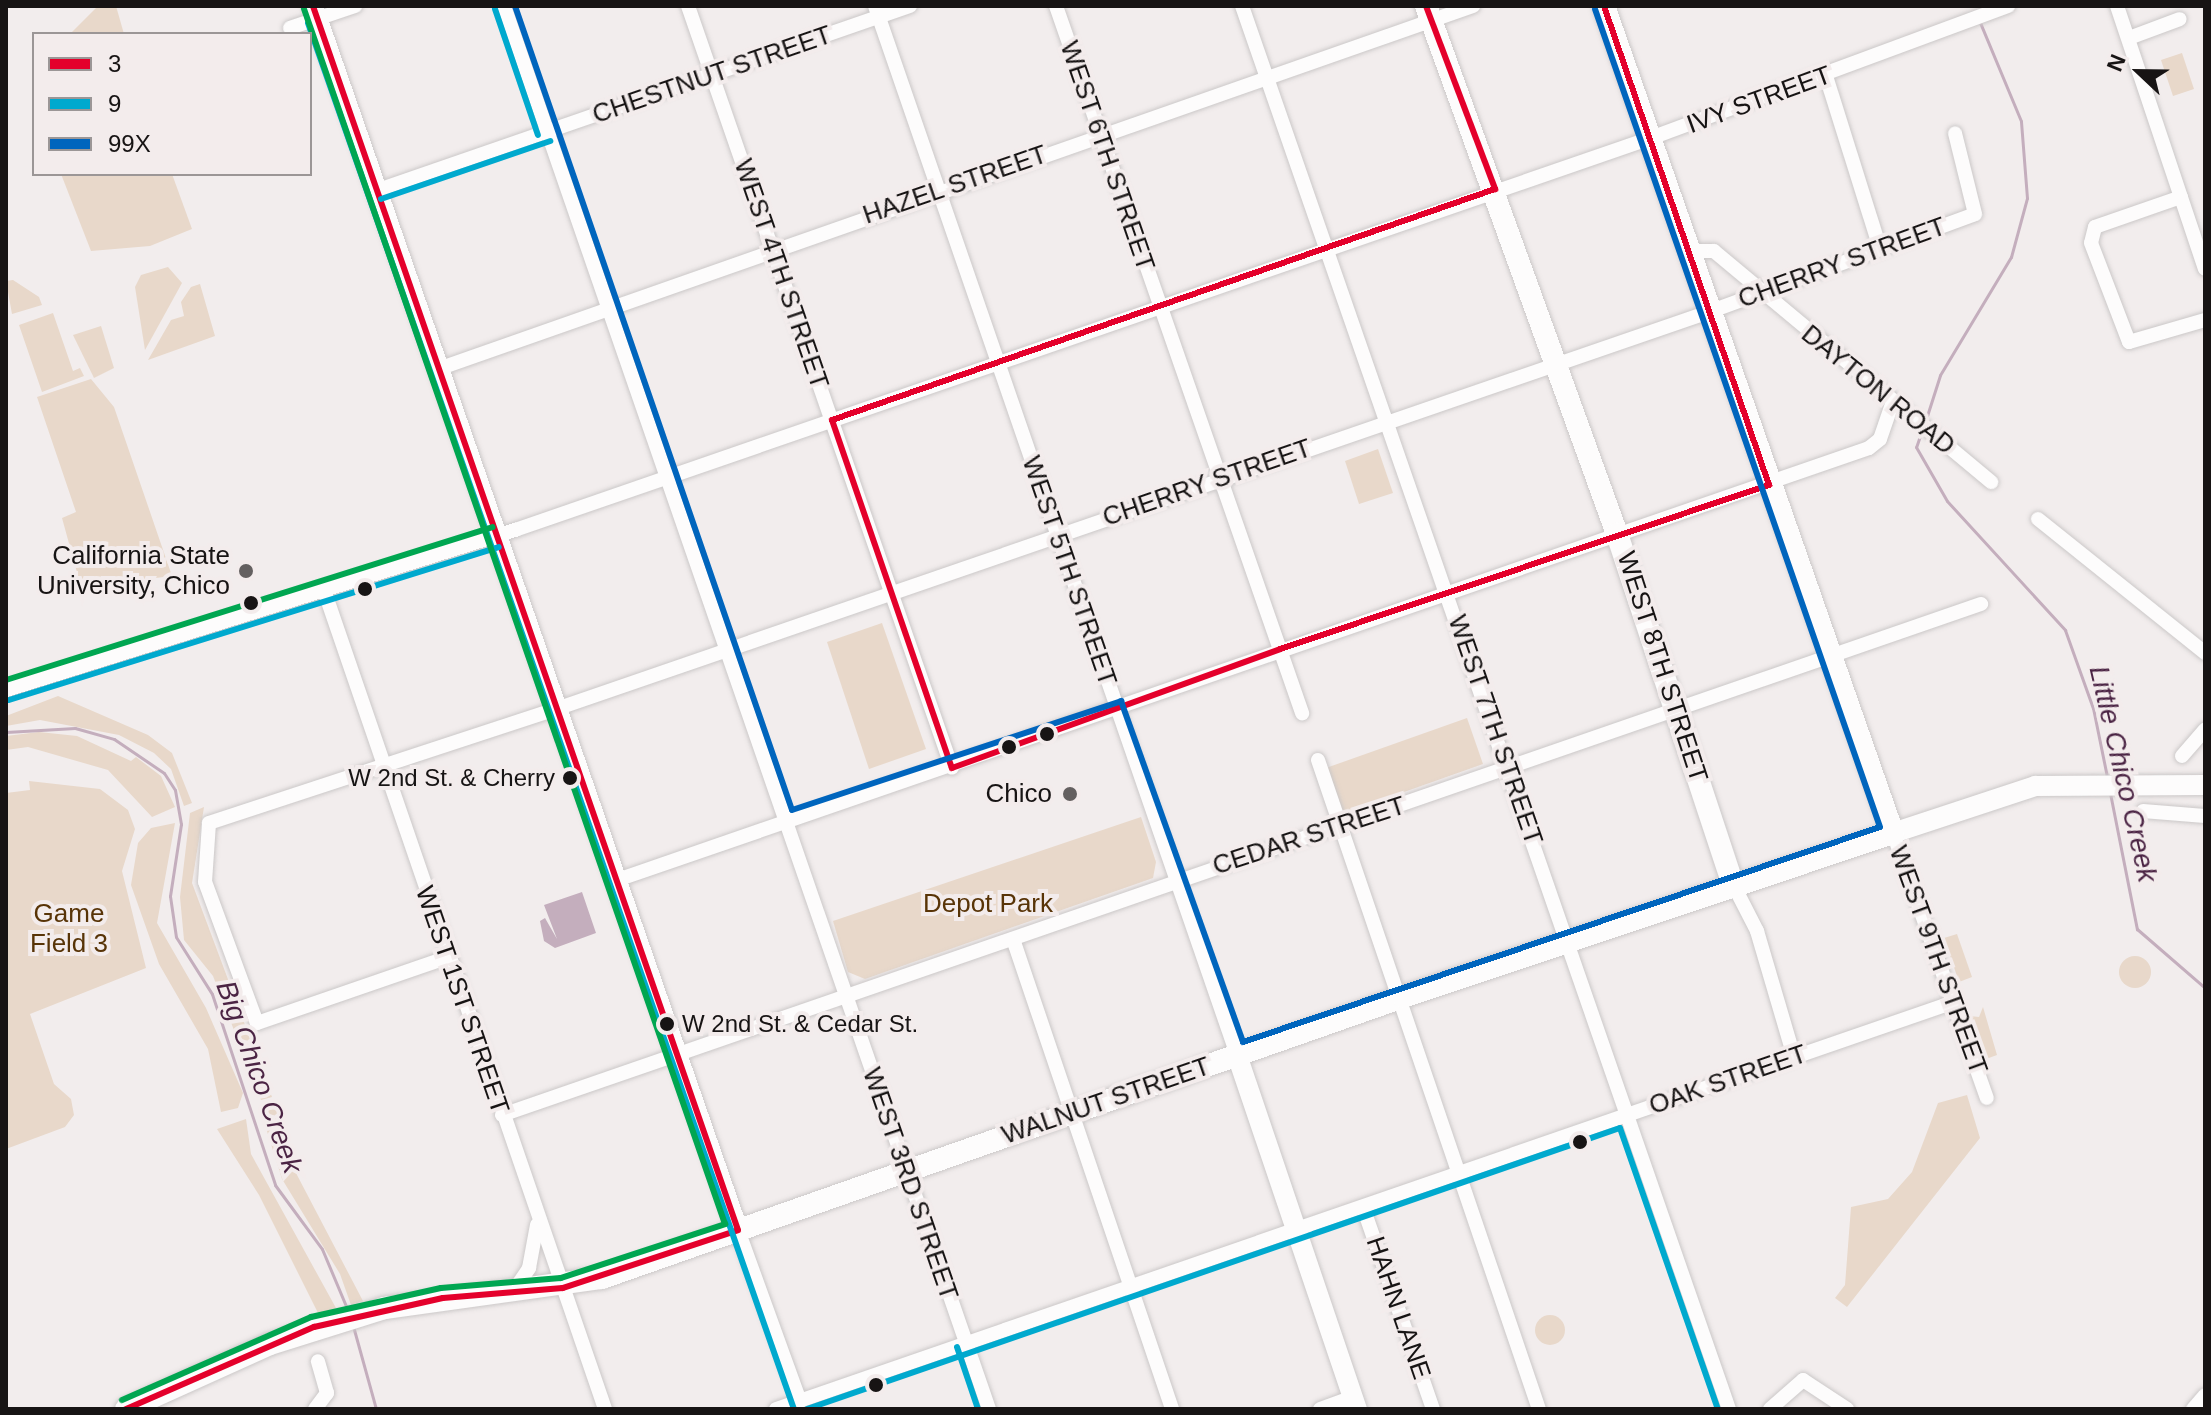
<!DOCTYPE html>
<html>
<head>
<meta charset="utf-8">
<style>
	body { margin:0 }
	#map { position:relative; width:2211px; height:1415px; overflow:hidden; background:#f2eded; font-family:Arial,sans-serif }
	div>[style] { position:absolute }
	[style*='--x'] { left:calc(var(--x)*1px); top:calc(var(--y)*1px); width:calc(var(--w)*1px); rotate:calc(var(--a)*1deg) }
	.green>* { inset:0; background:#e8d8ca }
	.round { border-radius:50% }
	.water>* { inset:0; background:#c4aebd }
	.stream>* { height:3px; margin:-1.5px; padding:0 1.5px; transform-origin:1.5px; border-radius:1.5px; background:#c4aebd }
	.roads { filter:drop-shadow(0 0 2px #cbc8c8) drop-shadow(0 0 2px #cbc8c8) }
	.street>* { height:14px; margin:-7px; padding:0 7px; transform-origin:7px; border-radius:7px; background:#fdfcfc }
	.secondary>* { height:20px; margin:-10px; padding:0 10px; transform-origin:10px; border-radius:10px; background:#fdfcfc }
	.primary>* { height:22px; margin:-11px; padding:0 11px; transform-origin:11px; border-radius:11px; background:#fdfcfc }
	.bus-1>* { height:6px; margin:-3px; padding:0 3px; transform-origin:3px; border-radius:3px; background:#e4002b }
	.bus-2>* { height:6px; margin:-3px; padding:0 3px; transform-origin:3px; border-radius:3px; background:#00a9ce }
	.bus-3>* { height:6px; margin:-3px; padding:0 3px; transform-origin:3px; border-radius:3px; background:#0065bd }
	.bus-4>* { height:6px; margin:-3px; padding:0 3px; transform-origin:3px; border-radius:3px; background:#00a651 }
	.dots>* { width:22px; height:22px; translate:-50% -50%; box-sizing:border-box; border:4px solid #f3ecec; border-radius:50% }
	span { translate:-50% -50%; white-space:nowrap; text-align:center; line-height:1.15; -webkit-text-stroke:8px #f3ecec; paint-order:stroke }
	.bus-label { font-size:24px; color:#171414 }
	.right { translate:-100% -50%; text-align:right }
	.left { translate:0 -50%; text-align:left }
	.street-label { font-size:26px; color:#171414 }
	.poi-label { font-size:26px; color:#171414 }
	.park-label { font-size:26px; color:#583407 }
	.water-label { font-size:28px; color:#4b2444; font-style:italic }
	.frame { position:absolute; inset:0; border:8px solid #171414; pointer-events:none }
	.legend { position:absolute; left:32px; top:32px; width:280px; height:144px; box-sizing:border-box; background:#f3ecec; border:2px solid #9b9696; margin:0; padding:10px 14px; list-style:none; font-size:24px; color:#171414 }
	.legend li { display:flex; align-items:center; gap:16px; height:40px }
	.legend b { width:40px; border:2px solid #9b9696 }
	.north { position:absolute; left:2099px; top:32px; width:80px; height:80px; -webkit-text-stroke:6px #f3ecec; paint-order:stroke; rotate:292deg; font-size:22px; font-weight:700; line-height:32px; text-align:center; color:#171414 }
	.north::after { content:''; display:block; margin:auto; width:28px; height:36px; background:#171414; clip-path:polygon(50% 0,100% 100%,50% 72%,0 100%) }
</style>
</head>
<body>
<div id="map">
	<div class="green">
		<div style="clip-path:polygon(98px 6px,116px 6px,124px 34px,70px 34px)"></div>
		<div style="clip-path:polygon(2182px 53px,2194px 89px,2173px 96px,2161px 60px)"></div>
		<div style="clip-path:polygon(61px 174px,172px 174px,192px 229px,150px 246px,91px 251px)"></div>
		<div style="clip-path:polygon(168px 267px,182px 283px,145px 350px,135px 287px,141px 275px)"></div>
		<div style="clip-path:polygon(13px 280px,39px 297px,42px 305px,12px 314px,6px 281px)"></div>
		<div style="clip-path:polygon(200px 284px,215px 336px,148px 360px,171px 320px,184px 316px,181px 302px,191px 287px)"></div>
		<div style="clip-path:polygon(53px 313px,73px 371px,80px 368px,84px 376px,42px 392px,19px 325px)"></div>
		<div style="clip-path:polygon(101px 326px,114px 368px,94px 378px,73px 335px)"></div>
		<div style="clip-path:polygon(91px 379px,114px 407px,172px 576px,81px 587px,62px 518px,76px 512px,37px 397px)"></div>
		<div style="clip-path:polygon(1378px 449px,1393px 493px,1359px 504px,1345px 461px)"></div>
		<div style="clip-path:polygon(882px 623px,926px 749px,869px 769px,827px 642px)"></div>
		<div style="clip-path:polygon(58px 696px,148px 735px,172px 753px,192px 803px,184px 806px,171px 769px,154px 753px,119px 735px,40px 720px,6px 726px,6px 716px)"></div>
		<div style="clip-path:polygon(1467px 718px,1483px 764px,1342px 814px,1326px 768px)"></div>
		<div style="clip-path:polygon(39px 732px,77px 736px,131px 761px,136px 757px,161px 776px,175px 807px,152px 817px,108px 770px,28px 747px,6px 750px,6px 736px)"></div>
		<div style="clip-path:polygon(29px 781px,100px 789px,128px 810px,135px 829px,122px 871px,146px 968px,30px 1014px,54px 1084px,71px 1099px,74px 1115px,65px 1127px,6px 1149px,6px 793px,30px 790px)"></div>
		<div style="clip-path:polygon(204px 807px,192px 883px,272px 1097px,261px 1100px,213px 976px,184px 940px,180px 897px,190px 813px)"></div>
		<div style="clip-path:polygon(1141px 817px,1156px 862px,1153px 878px,865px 979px,848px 972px,833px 921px)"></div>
		<div style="clip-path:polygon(175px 823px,157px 923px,206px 1008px,243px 1093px,238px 1108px,221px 1112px,208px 1049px,159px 964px,131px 885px,138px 843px,151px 828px)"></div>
		<div style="clip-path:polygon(1957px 934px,1972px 977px,1959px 982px,1944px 938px)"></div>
		<div class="round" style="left:2119px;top:956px;width:32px;height:32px"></div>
		<div style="clip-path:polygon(1983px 1007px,1997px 1055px,1986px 1059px,1970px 1016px,1979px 1017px)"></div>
		<div style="clip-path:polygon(1967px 1095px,1980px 1138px,1847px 1307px,1835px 1298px,1845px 1285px,1851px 1207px,1888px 1199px,1912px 1172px,1938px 1103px)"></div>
		<div style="clip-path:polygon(276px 1108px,297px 1175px,363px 1301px,351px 1305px,340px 1274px,282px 1179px,261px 1112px)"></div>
		<div style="clip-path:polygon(246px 1119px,251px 1154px,336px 1308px,319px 1315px,259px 1195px,217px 1129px)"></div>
		<div class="round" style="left:1535px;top:1315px;width:30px;height:30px"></div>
	</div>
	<div class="water">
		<div style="clip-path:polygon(582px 892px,596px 933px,555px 948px,544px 941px,540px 921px,545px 918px,557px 939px,544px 905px)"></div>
	</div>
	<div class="stream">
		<div style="--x:1926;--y:419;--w:46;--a:-72.3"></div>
		<div style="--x:1940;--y:375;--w:138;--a:-59"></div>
		<div style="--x:2011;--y:257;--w:61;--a:-74.8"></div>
		<div style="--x:2027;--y:198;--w:77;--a:-94.5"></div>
		<div style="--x:2021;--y:121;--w:109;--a:-112.6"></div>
		<div style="--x:1922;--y:430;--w:18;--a:109"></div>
		<div style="--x:1916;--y:447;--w:62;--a:60.1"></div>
		<div style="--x:1947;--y:501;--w:175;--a:47.5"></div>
		<div style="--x:2065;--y:630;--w:83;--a:70.3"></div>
		<div style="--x:2093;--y:708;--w:70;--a:78.5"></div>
		<div style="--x:6;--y:732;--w:69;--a:-3.3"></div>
		<div style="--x:75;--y:728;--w:41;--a:15.8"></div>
		<div style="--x:114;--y:739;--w:60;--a:34.2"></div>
		<div style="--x:164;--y:773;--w:20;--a:57"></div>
		<div style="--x:175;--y:790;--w:35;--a:80"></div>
		<div style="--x:181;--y:824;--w:73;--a:98.7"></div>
		<div style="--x:170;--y:896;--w:41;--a:81.7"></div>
		<div style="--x:176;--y:937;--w:67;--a:57.7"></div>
		<div style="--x:212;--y:994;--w:201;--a:71.7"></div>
		<div style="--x:275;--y:1185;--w:79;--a:53.7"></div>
		<div style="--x:322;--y:1249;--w:67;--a:67.2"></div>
		<div style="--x:2110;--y:793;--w:139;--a:78.8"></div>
		<div style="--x:2137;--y:929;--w:90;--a:40.9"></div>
		<div style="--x:353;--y:1326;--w:86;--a:74.5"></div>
	</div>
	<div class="roads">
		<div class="street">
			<div style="--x:504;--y:6;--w:1484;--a:70.93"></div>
			<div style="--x:688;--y:6;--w:806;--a:70.89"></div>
			<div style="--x:875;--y:6;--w:1110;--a:70.96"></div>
			<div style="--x:1056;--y:6;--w:749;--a:70.81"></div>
			<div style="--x:1242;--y:6;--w:1485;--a:70.86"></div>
			<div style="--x:2117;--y:6;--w:277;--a:71.5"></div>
			<div style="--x:290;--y:28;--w:69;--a:-18.7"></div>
			<div style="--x:2129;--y:38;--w:54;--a:-20.4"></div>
			<div style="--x:1826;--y:76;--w:180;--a:72.6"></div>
			<div style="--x:378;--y:190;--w:563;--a:-19.08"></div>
			<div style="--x:2181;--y:197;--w:91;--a:160.8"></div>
			<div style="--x:2095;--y:227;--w:16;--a:104"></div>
			<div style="--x:2091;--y:243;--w:106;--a:69"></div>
			<div style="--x:2129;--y:342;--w:79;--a:-16.1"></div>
			<div style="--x:1687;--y:251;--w:27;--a:0"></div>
			<div style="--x:1714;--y:251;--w:361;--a:39.8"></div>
			<div style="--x:438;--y:369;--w:1097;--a:-19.33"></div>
			<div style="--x:2038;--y:519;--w:214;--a:38.7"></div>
			<div style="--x:324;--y:590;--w:866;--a:71.06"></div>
			<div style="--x:6;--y:690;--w:534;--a:-17.45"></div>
			<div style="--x:515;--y:530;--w:1202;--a:-19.04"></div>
			<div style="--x:1651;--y:138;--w:381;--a:-20.3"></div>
			<div style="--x:2182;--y:756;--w:35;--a:-49"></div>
			<div style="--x:1318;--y:760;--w:686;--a:71.2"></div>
			<div style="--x:2143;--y:811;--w:62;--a:4.6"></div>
			<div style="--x:1893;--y:833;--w:281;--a:70.5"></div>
			<div style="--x:620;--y:879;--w:1321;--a:-19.04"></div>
			<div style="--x:1869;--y:448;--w:14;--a:-39"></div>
			<div style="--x:1880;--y:439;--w:39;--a:-71"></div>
			<div style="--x:1733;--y:884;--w:53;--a:62.9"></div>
			<div style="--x:1757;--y:931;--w:131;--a:73.6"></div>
			<div style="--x:1013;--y:939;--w:496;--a:71.3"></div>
			<div style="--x:446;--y:958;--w:200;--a:161"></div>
			<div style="--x:257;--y:1023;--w:150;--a:-110.2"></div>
			<div style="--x:205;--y:882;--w:59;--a:-86.1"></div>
			<div style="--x:209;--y:823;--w:365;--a:-18.2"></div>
			<div style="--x:556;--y:709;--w:1219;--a:-19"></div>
			<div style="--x:1709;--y:312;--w:283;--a:-20.2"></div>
			<div style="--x:1975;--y:214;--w:83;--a:-103.9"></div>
			<div style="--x:502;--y:1115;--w:1565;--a:-19.06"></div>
			<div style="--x:1363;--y:1207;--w:214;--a:70.9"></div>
			<div style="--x:738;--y:1230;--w:182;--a:70.1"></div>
			<div style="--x:513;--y:1292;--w:29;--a:-56"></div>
			<div style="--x:529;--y:1268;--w:44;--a:-79.5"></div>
			<div style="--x:315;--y:1409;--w:20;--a:-53"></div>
			<div style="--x:327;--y:1393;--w:33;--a:-106"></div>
			<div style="--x:776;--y:1409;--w:1246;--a:-19.06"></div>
			<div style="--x:1320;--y:1409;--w:35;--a:-20"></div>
			<div style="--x:1770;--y:1409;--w:44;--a:-41.3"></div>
			<div style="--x:1803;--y:1380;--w:53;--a:33.4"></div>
			<div style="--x:2193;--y:1409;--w:18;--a:-49"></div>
		</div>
		<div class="secondary">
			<div style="--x:313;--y:6;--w:1296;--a:70.85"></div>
			<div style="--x:1893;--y:833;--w:150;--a:-18.3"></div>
			<div style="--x:2035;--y:786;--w:170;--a:-0.3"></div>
			<div style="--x:1237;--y:1055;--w:374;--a:71.3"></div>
		</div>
		<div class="primary">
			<div style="--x:1426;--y:6;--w:561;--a:70.11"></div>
			<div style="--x:1617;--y:534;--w:369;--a:71.7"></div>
			<div style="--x:126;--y:1409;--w:158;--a:-24.3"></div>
			<div style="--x:270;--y:1344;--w:121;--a:-17.4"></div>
			<div style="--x:385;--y:1308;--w:219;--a:-7.9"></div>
			<div style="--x:602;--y:1278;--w:849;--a:-19.33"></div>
			<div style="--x:1403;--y:997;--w:517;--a:-18.51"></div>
			<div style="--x:1893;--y:833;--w:876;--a:-109.26"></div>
		</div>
	</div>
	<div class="bus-1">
		<div style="--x:1426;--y:6;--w:196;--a:69.3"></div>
		<div style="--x:1495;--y:189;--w:702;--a:160.79"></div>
		<div style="--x:832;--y:420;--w:368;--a:71"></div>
		<div style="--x:952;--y:768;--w:349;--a:-19.9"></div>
		<div style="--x:1280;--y:649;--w:516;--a:-18.54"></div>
		<div style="--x:1769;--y:485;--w:507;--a:-109.01"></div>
		<div style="--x:126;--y:1409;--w:205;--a:-23.6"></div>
		<div style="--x:314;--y:1327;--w:132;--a:-12.7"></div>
		<div style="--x:443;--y:1298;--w:120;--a:-4.8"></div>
		<div style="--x:563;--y:1288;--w:184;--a:-18.3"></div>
		<div style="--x:738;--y:1230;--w:1296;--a:-109.15"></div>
	</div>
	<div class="bus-2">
		<div style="--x:495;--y:9;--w:133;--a:71.2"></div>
		<div style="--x:308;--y:23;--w:1469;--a:70.68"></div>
		<div style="--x:381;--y:199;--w:179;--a:-18.9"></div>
		<div style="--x:9;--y:700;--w:513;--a:-17.34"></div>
		<div style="--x:957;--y:1347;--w:65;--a:71.3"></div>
		<div style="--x:807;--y:1409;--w:860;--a:-19.07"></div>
		<div style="--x:1620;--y:1128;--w:298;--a:70.8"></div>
	</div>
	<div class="bus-3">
		<div style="--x:515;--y:6;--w:850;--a:70.99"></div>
		<div style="--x:792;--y:810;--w:347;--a:-18.3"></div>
		<div style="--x:1121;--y:701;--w:362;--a:70.3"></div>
		<div style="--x:1243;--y:1042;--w:672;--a:-18.65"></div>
		<div style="--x:1880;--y:827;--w:866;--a:-109.21"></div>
	</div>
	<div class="bus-4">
		<div style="--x:6;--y:680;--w:510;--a:-17.44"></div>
		<div style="--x:122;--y:1400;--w:206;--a:-23.7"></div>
		<div style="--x:311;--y:1317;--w:133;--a:-12.6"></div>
		<div style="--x:441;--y:1288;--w:120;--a:-4.8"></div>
		<div style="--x:561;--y:1278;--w:173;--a:-18.2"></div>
		<div style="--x:725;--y:1224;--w:1286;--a:-109.11"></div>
	</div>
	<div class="dots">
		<div style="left:246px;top:571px;background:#646060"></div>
		<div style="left:365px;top:589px;background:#171414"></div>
		<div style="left:251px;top:603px;background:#171414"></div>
		<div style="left:1047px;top:734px;background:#171414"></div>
		<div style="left:1009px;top:747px;background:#171414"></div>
		<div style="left:570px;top:778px;background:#171414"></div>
		<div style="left:1070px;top:794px;background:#646060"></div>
		<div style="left:667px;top:1024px;background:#171414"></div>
		<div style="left:1580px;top:1142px;background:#171414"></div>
		<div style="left:876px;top:1385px;background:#171414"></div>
	</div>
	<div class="bus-label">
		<span class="right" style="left:555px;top:778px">W 2nd St. &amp; Cherry</span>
		<span class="left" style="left:682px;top:1024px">W 2nd St. &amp; Cedar St.</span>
	</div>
	<div class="street-label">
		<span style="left:712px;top:75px;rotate:-19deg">CHESTNUT STREET</span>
		<span style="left:1759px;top:100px;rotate:-20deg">IVY STREET</span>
		<span style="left:1107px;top:156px;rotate:71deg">WEST 6TH STREET</span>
		<span style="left:955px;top:185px;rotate:-19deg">HAZEL STREET</span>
		<span style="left:1842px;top:263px;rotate:-20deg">CHERRY STREET</span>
		<span style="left:781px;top:274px;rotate:71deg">WEST 4TH STREET</span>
		<span style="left:1878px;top:390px;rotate:39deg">DAYTON ROAD</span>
		<span style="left:1207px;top:483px;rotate:-19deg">CHERRY STREET</span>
		<span style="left:1069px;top:571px;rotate:71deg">WEST 5TH STREET</span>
		<span style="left:1662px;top:667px;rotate:72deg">WEST 8TH STREET</span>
		<span style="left:1495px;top:730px;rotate:71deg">WEST 7TH STREET</span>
		<span style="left:1309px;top:836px;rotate:-18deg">CEDAR STREET</span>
		<span style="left:1938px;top:960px;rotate:70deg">WEST 9TH STREET</span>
		<span style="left:462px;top:1000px;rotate:71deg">WEST 1ST STREET</span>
		<span style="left:1728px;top:1080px;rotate:-19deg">OAK STREET</span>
		<span style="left:1106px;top:1101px;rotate:-19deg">WALNUT STREET</span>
		<span style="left:910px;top:1184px;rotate:71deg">WEST 3RD STREET</span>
		<span style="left:1398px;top:1308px;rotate:71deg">HAHN LANE</span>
	</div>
	<div class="poi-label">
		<span class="right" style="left:230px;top:571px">California State<br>University, Chico</span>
		<span class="right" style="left:1052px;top:794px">Chico</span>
	</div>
	<div class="park-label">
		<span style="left:988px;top:904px">Depot Park</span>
		<span style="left:69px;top:929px">Game<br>Field 3</span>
	</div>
	<div class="water-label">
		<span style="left:2123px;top:774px;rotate:77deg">Little Chico Creek</span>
		<span style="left:259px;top:1077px;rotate:70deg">Big Chico Creek</span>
	</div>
	<div class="frame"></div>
	<ul class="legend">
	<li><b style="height:10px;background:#e4002b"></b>3</li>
	<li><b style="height:10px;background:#00a9ce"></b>9</li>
	<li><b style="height:10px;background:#0065bd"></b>99X</li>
	</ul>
	<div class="north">N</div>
</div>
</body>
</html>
